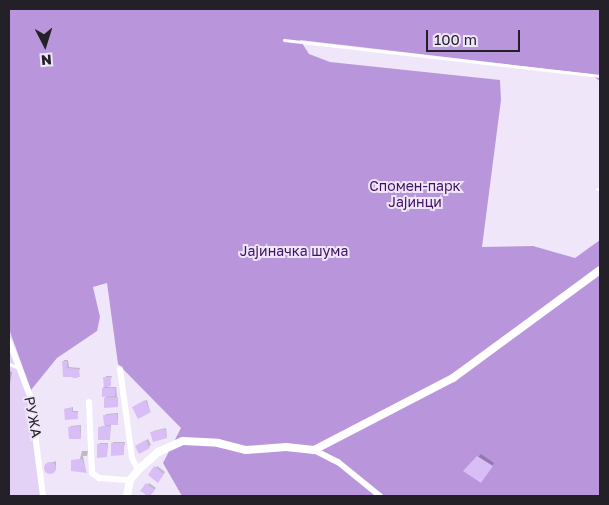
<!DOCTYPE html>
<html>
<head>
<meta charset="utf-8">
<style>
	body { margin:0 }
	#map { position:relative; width:609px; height:505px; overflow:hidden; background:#efe6f9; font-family:"Golos Text",sans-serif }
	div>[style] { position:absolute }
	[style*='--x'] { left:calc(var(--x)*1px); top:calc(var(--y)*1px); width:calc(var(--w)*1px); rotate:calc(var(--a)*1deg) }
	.green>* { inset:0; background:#e3d1f6 }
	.forest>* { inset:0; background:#b996db }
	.shadow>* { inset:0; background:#0003 }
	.building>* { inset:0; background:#d9bdf6 }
	.round { border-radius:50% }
	.service>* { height:3px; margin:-1.5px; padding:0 1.5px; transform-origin:1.5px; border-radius:1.5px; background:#fff }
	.minor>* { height:6px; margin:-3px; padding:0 3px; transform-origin:3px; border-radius:3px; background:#fff }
	.tertiary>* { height:8px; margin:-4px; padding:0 4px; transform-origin:4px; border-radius:4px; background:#fff }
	span { translate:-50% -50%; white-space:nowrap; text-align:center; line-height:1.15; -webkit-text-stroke:4px #efe6f9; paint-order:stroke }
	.park-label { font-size:14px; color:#411163 }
	.street-label { font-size:14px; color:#242027 }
	.frame { position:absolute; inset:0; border:10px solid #242027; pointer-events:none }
	.north { position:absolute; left:20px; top:20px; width:50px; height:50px; -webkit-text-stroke:4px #efe6f9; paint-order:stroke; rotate:175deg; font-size:14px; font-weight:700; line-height:20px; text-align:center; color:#242027 }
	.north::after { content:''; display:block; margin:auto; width:18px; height:22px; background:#242027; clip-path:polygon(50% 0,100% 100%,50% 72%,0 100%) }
	.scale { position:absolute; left:426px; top:30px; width:94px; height:22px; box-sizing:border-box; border:2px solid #242027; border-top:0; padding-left:6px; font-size:15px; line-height:18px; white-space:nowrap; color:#242027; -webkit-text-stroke:4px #efe6f9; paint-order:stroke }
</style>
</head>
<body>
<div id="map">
	<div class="green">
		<div style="clip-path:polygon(9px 329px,30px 396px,43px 496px,9px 496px)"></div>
	</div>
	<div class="forest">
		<div style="clip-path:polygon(9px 9px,600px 9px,600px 81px,590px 74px,300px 40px,309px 54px,330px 62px,500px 80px,501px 100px,482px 247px,533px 246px,575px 258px,600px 240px,600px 496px,182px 496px,163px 463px,181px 428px,118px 364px,107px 283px,93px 287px,100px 317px,97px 331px,57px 358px,31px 390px,9px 329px)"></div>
	</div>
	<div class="shadow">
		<div style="clip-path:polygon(64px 360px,68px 360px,69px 367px,80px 368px,77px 378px,64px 376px)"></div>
		<div style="clip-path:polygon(9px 371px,12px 372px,10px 384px,9px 383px)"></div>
		<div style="clip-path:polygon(106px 376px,112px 376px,108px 387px,116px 387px,118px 406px,105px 398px,108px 395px,103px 389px)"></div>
		<div style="clip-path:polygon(147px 400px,150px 411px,135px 406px)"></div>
		<div style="clip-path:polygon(73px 407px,73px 411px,78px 411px,77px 418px,65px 409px)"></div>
		<div style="clip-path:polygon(118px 413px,118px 422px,111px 424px,110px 438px,99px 427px,105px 426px,106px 414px)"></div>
		<div style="clip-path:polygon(81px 425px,81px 437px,69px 428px,71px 426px)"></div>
		<div style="clip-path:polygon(166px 428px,167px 437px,152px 433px,153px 431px)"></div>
		<div style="clip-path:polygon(148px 439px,151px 445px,140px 452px,136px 446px)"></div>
		<div style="clip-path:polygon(113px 442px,125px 442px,123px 454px,112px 444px)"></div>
		<div style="clip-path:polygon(100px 443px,108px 443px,107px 456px,98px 445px)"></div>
		<div style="clip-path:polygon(88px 451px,87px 456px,83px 456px,86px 472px,72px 461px,80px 459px,82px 451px)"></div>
		<div style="clip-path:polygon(481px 454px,494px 463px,484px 479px,465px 471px)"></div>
		<div style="clip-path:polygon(56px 461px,56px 470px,46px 472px,45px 465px)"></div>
		<div style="clip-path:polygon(157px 466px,165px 472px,158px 481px,150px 475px)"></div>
		<div style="clip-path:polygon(149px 483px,156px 488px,148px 496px,141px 491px)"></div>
	</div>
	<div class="building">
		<div style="clip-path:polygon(62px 361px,67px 361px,67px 368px,79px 369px,80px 377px,63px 377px)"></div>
		<div style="clip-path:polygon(103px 377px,111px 377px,111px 386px,104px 387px)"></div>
		<div style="clip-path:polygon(102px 388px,115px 388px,115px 396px,102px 397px)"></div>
		<div style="clip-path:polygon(118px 397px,118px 407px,104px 408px,104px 398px)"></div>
		<div style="clip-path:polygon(145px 400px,151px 412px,138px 419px,132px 407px)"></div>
		<div style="clip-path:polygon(72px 408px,72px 412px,77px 412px,78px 419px,65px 420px,64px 409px)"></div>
		<div style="clip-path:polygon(117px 414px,118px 425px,104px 425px,103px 415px)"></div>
		<div style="clip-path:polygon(80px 426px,81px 439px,69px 439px,68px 427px)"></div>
		<div style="clip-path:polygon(110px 426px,110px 440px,98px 440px,98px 427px)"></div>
		<div style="clip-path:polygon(165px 429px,167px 438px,153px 442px,150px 432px)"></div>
		<div style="clip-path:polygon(146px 440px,150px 448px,139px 454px,135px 446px)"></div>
		<div style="clip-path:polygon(111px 443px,124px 443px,124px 455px,111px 456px)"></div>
		<div style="clip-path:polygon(97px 444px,107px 444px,107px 457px,97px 458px)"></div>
		<div style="clip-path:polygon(477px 456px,493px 466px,481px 483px,463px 471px)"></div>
		<div style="clip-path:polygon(82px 459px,87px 473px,71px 471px,71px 460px)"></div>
		<div class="round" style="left:44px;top:462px;width:12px;height:12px"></div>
		<div style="clip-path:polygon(154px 466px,164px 474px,158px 483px,148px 475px)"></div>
		<div style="clip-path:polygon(146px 483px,155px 490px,150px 496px,140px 491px)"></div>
	</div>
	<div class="service">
		<div style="--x:284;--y:40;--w:318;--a:6.5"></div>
		<div style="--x:597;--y:189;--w:3;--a:0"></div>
		<div style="--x:9;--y:364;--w:11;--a:22"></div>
	</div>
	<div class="minor">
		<div style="--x:9;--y:341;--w:59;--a:69.1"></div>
		<div style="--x:30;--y:396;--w:101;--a:82.6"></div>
		<div style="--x:120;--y:369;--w:90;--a:82.3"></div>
		<div style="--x:132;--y:458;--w:13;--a:63"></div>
		<div style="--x:89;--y:402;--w:71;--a:87.6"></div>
		<div style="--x:92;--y:473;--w:9;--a:36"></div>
		<div style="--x:99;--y:478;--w:31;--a:4"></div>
		<div style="--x:314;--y:450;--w:27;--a:27"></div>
		<div style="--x:338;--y:462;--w:54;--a:39"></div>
	</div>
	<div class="tertiary">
		<div style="--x:127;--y:496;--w:16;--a:-79"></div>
		<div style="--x:130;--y:480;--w:13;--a:-51"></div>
		<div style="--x:138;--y:470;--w:27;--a:-42"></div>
		<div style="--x:158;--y:452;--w:27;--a:-24"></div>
		<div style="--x:183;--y:441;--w:35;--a:3"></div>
		<div style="--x:218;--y:443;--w:29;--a:14"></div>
		<div style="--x:246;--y:450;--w:40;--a:-4.3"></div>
		<div style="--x:286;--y:447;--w:28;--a:6"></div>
		<div style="--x:314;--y:450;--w:157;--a:-27.4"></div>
		<div style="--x:453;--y:378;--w:182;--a:-36.3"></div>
	</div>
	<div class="park-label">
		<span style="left:415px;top:194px">Спомен-парк<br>Јајинци</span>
		<span style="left:294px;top:251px">Јајиначка шума</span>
	</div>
	<div class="street-label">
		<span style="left:33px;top:417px;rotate:79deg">РУЖА</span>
	</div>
	<div class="frame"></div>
	<div class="north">N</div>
	<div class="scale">100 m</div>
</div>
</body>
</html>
